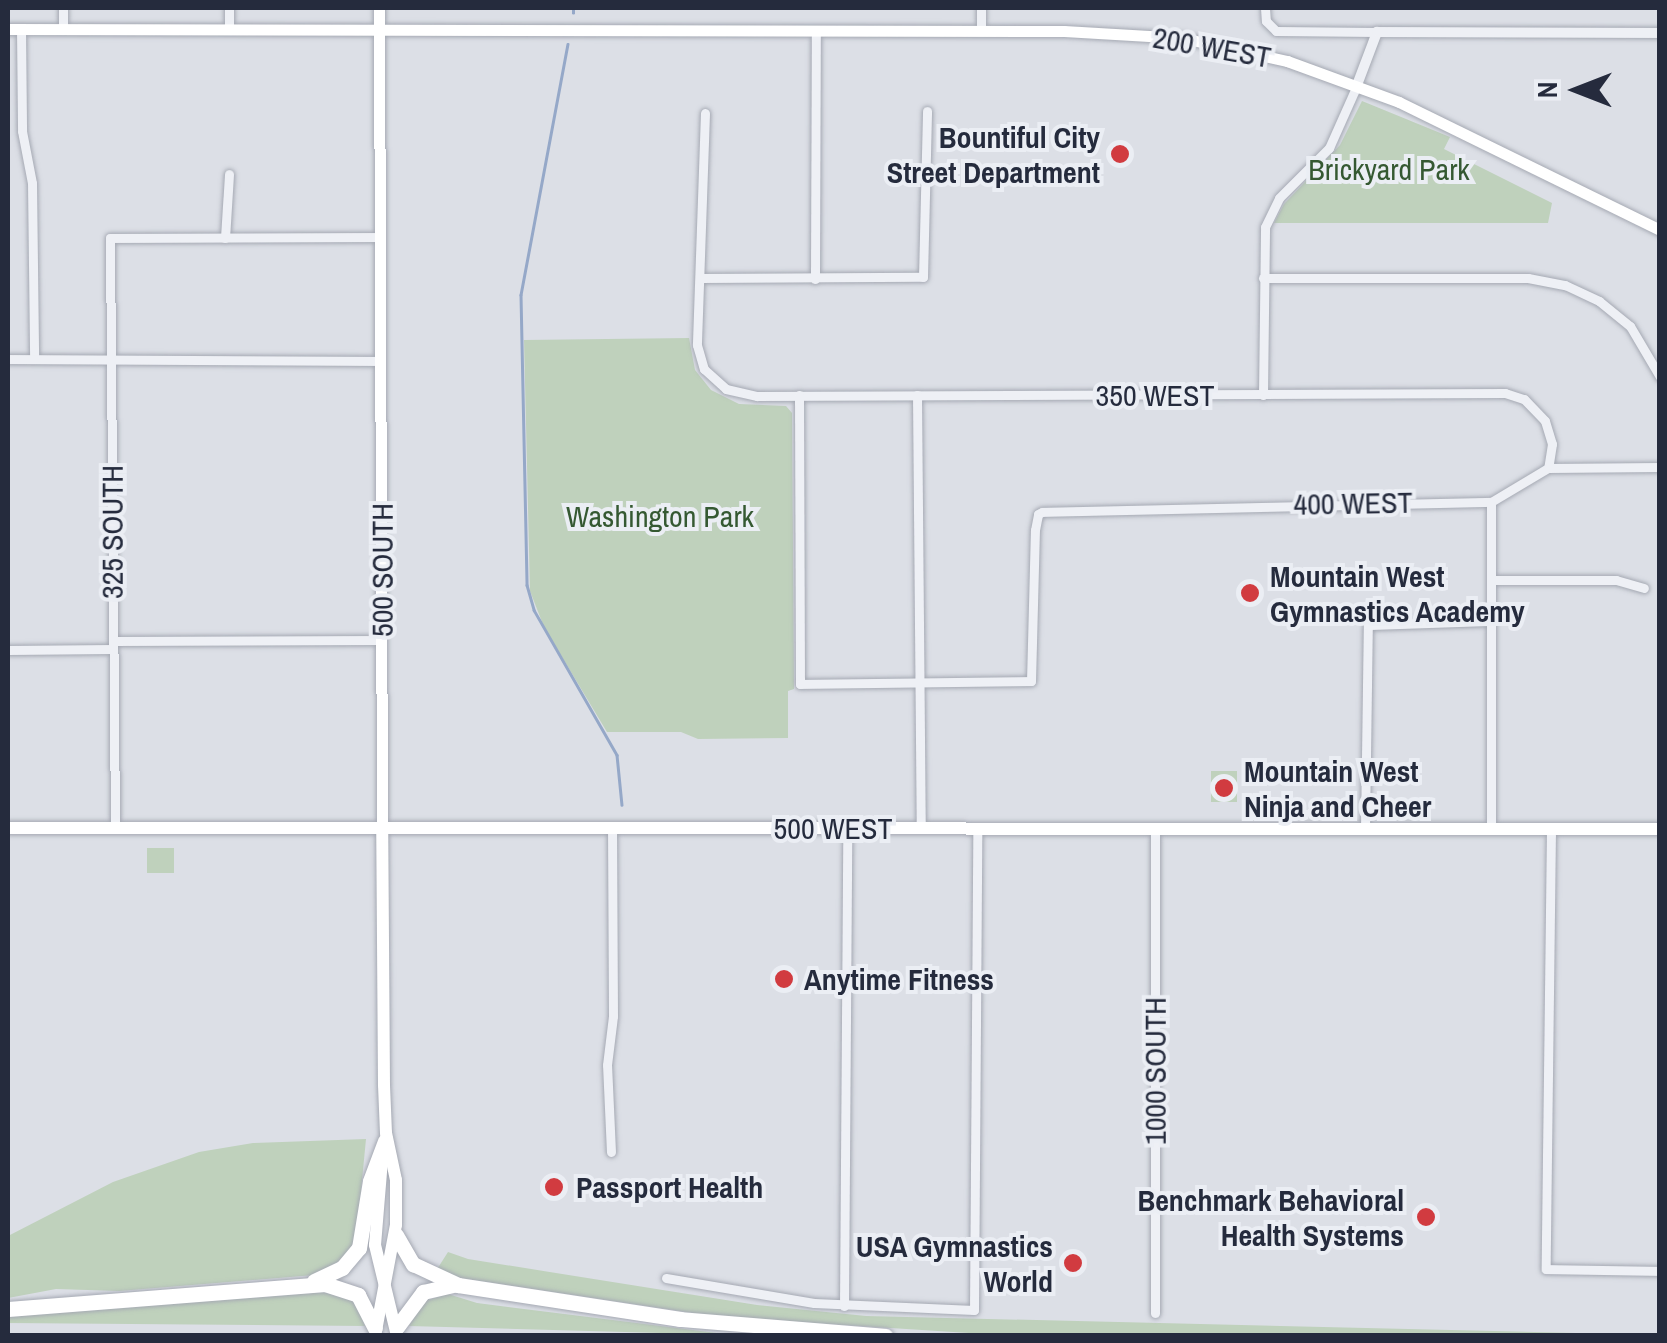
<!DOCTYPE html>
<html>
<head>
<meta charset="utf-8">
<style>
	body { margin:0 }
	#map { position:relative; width:1667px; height:1343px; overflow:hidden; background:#dcdfe6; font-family:"Archivo Narrow",sans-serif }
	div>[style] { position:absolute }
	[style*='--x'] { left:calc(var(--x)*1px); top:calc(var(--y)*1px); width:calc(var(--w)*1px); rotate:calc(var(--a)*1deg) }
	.green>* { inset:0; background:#bfd1bc }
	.stream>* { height:2.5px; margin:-1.25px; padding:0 1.25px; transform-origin:1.25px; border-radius:1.25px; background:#95a8c8 }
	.roads { filter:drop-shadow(0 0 2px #a5a9b3) drop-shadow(0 0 2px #a5a9b3) }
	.minor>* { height:9px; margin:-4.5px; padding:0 4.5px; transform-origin:4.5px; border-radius:4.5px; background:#eef0f5 }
	.tertiary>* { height:10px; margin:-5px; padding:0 5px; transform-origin:5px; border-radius:5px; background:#eef0f5 }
	.secondary>* { height:11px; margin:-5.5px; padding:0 5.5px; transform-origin:5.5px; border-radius:5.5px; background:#fff }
	.primary>* { height:12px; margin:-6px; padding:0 6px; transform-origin:6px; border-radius:6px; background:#fff }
	.motorway>* { height:15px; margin:-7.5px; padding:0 7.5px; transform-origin:7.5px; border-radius:7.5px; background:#fff }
	.dots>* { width:28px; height:28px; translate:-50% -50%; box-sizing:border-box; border:5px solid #ebeef4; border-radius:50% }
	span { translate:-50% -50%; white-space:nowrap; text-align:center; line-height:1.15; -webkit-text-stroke:8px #ebeef4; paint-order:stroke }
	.street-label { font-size:30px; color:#252b3d }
	.poi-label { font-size:30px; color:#252b3d; font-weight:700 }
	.right { translate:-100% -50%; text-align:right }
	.left { translate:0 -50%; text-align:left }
	.park-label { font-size:30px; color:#355932 }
	.frame { position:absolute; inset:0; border:10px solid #252b3d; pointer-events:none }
	.north { position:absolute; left:1527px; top:40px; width:100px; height:100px; -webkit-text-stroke:8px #ebeef4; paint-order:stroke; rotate:270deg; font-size:28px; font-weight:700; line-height:40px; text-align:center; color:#252b3d }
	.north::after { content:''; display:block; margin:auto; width:35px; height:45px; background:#252b3d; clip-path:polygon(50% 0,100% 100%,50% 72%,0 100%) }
</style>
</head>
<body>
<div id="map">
	<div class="green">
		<div style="clip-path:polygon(1362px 101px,1450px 137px,1444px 149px,1552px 203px,1548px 223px,1274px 223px,1284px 204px,1340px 145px)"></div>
		<div style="clip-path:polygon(689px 338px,695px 370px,711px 390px,739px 404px,786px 406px,792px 413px,794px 689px,788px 691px,788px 738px,698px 739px,681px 732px,607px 732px,544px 627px,530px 591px,524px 340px)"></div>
		<div style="clip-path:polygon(1211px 771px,1237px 771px,1237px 802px,1211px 802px)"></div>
		<div style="clip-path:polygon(147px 848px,174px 848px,174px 873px,147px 873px)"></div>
		<div style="clip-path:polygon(366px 1139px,357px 1232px,348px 1257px,314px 1275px,119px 1291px,56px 1289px,8px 1298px,8px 1236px,113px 1182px,199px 1152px,253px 1143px)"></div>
		<div style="clip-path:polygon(448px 1252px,468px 1259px,757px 1305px,866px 1316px,1659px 1335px,1000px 1335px,720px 1317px,434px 1274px)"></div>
		<div style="clip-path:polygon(325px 1292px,356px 1302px,365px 1326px,8px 1323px,8px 1317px,40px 1314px)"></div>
		<div style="clip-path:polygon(448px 1294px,477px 1303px,733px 1335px,409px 1326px,424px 1301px)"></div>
	</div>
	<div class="stream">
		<div style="--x:573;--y:13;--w:5;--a:-90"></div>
		<div style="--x:568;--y:44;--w:255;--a:100.6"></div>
		<div style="--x:521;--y:295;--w:290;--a:88.8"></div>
		<div style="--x:527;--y:585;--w:26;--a:74"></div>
		<div style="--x:534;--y:610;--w:167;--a:60.2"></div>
		<div style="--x:617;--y:755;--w:50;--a:84.3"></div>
	</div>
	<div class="roads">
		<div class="minor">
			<div style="--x:63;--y:8;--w:21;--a:90"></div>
			<div style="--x:229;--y:8;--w:22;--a:90"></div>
			<div style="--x:1265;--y:8;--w:13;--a:86"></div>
			<div style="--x:1266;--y:21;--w:14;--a:45"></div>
			<div style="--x:1276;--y:31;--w:101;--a:0.6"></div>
			<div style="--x:21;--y:29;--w:102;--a:89.4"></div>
			<div style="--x:22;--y:131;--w:53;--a:79.1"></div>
			<div style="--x:32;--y:183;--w:176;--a:89.3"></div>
			<div style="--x:981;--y:31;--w:23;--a:-90"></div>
			<div style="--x:705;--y:113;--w:232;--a:92"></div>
			<div style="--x:697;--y:345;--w:25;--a:74"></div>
			<div style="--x:704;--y:369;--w:30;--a:42"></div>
			<div style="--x:726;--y:389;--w:32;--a:13"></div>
			<div style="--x:757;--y:396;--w:748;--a:-0.23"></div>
			<div style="--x:1505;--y:393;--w:20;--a:18"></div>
			<div style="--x:1524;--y:399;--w:30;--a:46"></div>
			<div style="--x:1545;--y:421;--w:24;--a:73"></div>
			<div style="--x:1552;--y:444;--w:24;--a:99"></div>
			<div style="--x:225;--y:238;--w:64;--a:-86.4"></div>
			<div style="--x:700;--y:278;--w:223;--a:-0.3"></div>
			<div style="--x:923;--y:277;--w:166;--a:-88.6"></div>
			<div style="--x:1263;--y:278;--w:265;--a:0"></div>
			<div style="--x:1528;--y:278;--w:38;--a:11"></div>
			<div style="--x:1565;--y:285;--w:38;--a:25"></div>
			<div style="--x:1599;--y:301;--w:40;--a:39"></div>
			<div style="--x:1630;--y:326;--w:59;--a:59.5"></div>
			<div style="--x:815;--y:279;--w:248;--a:-89.8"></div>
			<div style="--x:8;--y:359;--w:373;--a:0.3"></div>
			<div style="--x:799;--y:395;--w:289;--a:89.8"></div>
			<div style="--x:800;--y:684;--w:231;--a:-0.7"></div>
			<div style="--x:1031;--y:681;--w:151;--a:-88.5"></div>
			<div style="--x:1035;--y:530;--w:16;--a:-79"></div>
			<div style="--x:1038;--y:514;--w:4;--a:-27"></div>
			<div style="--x:1042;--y:512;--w:449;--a:-1.3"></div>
			<div style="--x:1491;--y:502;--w:66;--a:-30.8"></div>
			<div style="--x:1548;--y:468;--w:112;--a:-0.5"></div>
			<div style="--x:917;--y:395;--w:433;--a:89.5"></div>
			<div style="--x:1263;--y:395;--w:168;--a:-89.3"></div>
			<div style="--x:1265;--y:227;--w:32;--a:-64"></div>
			<div style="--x:1279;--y:198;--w:71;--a:-45"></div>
			<div style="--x:1329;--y:148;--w:69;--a:-66"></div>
			<div style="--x:1491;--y:502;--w:327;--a:90"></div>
			<div style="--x:1491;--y:580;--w:125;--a:0"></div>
			<div style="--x:1616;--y:580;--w:29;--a:16"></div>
			<div style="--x:113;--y:641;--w:269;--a:-0.2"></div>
			<div style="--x:8;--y:650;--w:105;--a:-0.5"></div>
			<div style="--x:115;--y:827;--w:589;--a:-90.49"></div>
			<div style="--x:110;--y:238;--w:271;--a:-0.2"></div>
			<div style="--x:1155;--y:829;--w:484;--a:90"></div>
			<div style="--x:1365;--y:829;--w:204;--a:-89.2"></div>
			<div style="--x:1368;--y:625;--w:123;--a:-1.9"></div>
			<div style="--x:1551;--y:829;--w:440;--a:90.7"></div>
			<div style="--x:1546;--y:1269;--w:114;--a:1"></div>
			<div style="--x:611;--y:1152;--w:87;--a:-92.6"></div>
			<div style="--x:607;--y:1065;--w:49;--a:-83"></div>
			<div style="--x:613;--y:1016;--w:188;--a:-90.3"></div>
			<div style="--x:666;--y:1278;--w:150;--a:9.6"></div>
			<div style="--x:814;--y:1303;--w:160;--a:2.5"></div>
			<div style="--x:974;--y:1310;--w:482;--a:-89.6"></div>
			<div style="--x:844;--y:1306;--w:478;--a:-89.6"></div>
		</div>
		<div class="tertiary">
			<div style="--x:1357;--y:85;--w:57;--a:-69.3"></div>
			<div style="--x:1377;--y:32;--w:283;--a:0.2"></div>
		</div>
		<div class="secondary">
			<div style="--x:379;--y:8;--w:819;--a:89.79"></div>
			<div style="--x:8;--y:29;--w:1056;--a:0.11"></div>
			<div style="--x:1064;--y:31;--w:119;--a:3.4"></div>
			<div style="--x:1183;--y:38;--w:107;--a:12.5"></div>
			<div style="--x:1287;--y:61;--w:119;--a:20.1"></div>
			<div style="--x:1399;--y:102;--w:291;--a:26.1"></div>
		</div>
		<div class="primary">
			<div style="--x:8;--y:828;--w:1652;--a:0.03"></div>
			<div style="--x:382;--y:1160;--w:85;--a:94.7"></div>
			<div style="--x:375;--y:1245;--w:94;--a:76.4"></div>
			<div style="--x:375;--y:1336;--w:113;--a:-79.3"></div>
			<div style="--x:396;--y:1225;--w:45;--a:-90"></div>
			<div style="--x:396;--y:1180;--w:48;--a:-102"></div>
			<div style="--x:386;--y:1133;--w:48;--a:-92.4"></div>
			<div style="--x:384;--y:1085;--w:258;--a:-90.4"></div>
		</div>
		<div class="motorway">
			<div style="--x:396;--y:1235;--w:34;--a:60"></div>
			<div style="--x:413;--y:1264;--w:50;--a:25"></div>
			<div style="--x:458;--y:1285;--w:225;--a:8.7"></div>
			<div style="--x:680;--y:1319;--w:206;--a:4.7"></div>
			<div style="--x:314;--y:1281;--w:31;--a:-25"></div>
			<div style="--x:342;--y:1268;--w:26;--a:-50"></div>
			<div style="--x:359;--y:1248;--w:68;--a:-80.7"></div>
			<div style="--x:370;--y:1181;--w:43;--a:-69.4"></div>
			<div style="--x:8;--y:1309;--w:318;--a:-4.5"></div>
			<div style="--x:325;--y:1284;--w:35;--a:18"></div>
			<div style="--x:358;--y:1295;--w:37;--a:63"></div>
			<div style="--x:397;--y:1327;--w:44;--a:-53.4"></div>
			<div style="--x:423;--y:1292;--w:32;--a:-13"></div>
		</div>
	</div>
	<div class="dots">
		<div style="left:1120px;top:154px;background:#d13b40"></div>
		<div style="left:1250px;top:593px;background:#d13b40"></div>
		<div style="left:1224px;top:788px;background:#d13b40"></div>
		<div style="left:784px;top:979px;background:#d13b40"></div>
		<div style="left:554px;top:1187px;background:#d13b40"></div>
		<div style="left:1426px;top:1217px;background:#d13b40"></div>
		<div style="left:1073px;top:1263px;background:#d13b40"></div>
	</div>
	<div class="street-label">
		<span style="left:1212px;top:47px;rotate:10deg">200 WEST</span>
		<span style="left:1155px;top:395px">350 WEST</span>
		<span style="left:1353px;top:503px;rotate:-1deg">400 WEST</span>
		<span style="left:112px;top:532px;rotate:-90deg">325 SOUTH</span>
		<span style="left:382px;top:570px;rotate:-90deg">500 SOUTH</span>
		<span style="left:833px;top:828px">500 WEST</span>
		<span style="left:1155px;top:1071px;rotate:-90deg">1000 SOUTH</span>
	</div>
	<div class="poi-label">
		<span class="right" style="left:1100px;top:154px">Bountiful City<br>Street Department</span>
		<span class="left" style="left:1270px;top:593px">Mountain West<br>Gymnastics Academy</span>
		<span class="left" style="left:1244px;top:788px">Mountain West<br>Ninja and Cheer</span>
		<span class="left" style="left:804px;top:979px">Anytime Fitness</span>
		<span class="left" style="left:576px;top:1187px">Passport Health</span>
		<span class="right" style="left:1404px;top:1217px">Benchmark Behavioral<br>Health Systems</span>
		<span class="right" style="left:1053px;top:1263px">USA Gymnastics<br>World</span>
	</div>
	<div class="park-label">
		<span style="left:1389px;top:169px">Brickyard Park</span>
		<span style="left:660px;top:516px">Washington Park</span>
	</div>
	<div class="frame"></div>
	<div class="north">N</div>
</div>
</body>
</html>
